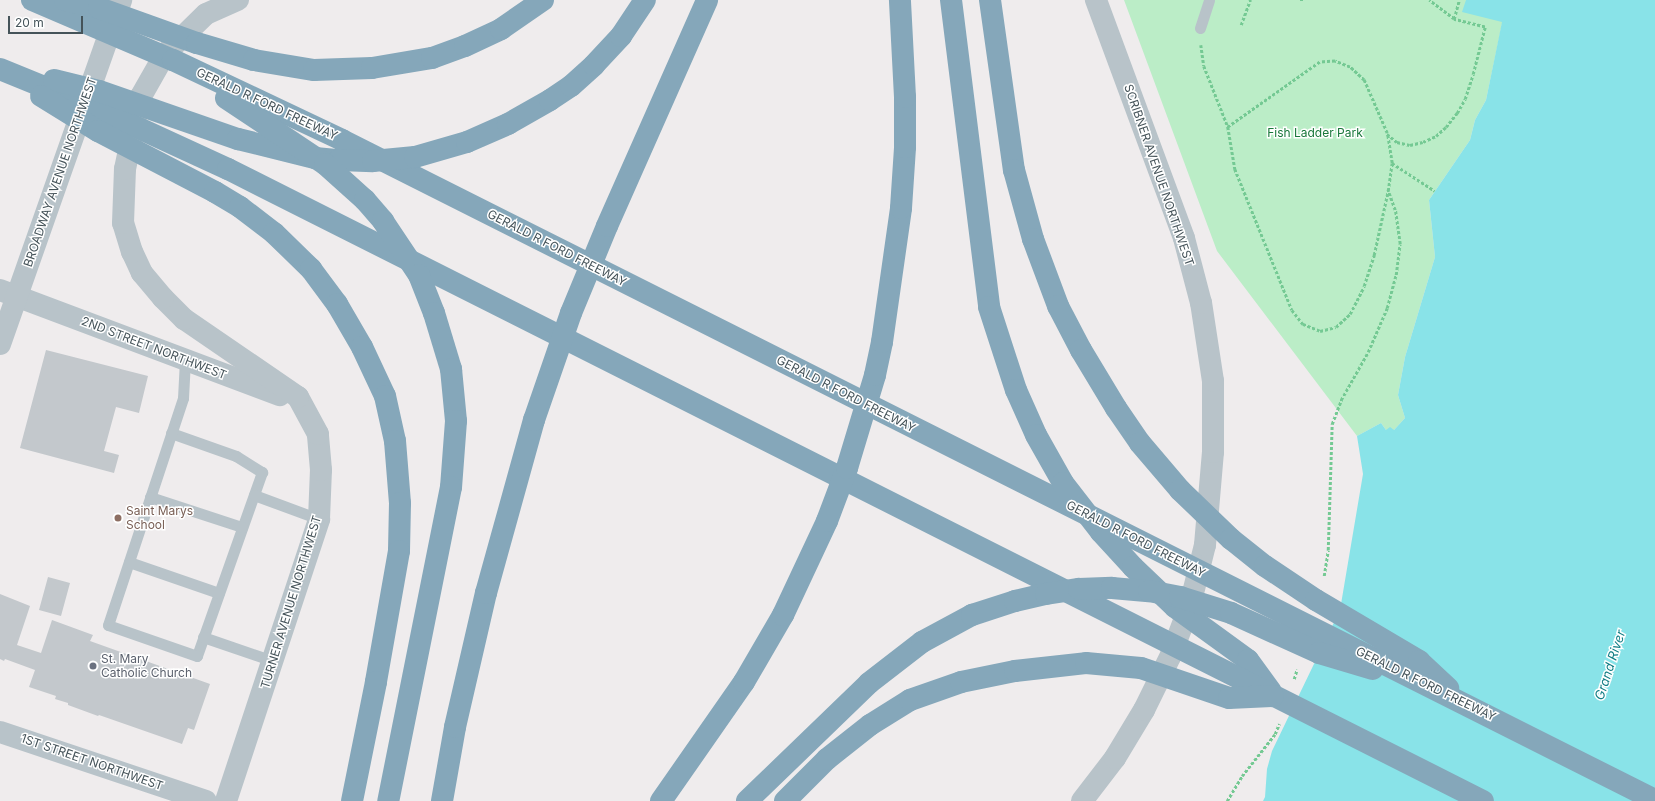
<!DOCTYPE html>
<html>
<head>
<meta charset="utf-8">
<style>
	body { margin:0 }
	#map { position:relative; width:1655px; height:801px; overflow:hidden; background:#efeced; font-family:Inter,sans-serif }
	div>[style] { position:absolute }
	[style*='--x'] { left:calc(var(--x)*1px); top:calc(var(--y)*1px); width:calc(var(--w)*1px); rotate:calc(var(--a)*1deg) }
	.green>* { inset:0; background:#bbedc7 }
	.water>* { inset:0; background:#89e3e8 }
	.building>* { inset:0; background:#c3c8cc }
	.path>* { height:2.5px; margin-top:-1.25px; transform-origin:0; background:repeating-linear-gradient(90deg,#74c993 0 3px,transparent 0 5px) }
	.service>* { height:11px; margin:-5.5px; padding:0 5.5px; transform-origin:5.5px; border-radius:5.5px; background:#b8c3c9 }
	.minor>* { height:22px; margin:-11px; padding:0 11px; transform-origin:11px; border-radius:11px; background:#b8c3c9 }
	.tertiary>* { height:22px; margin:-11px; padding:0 11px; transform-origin:11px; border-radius:11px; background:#b8c3c9 }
	.motorway>* { height:22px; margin:-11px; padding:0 11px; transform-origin:11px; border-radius:11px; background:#85a7ba }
	.dots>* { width:11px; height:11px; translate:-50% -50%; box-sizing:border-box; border:2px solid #fff; border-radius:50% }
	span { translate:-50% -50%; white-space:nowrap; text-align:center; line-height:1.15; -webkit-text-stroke:3px #fff; paint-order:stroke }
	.street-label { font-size:12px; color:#455359 }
	.park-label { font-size:12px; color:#19773a }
	.education-label { font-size:12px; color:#785e54 }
	.left { translate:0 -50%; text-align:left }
	.worship-label { font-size:12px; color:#5b616d }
	.water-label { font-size:13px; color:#107d84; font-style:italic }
	.scale { position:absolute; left:8px; top:16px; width:75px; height:18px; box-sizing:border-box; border:2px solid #455359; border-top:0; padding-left:5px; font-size:12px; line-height:14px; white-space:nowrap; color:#455359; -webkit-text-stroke:3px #fff; paint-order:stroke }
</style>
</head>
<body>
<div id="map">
	<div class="green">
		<div style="clip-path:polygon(1124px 0,1507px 0,1486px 100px,1475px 120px,1470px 140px,1429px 200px,1435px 257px,1405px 357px,1398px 395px,1405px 418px,1394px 430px,1386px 430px,1381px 423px,1357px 436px,1217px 251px)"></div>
	</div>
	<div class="water">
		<div style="clip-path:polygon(1466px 0,1655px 0,1655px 801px,1263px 801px,1265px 797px,1267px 769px,1272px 751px,1340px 610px,1363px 474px,1357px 436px,1381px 423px,1386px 430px,1390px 427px,1394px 430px,1405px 418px,1398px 395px,1405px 357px,1435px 257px,1429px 200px,1470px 140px,1475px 120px,1486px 100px,1502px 22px,1462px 12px)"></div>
	</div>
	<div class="building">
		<div style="clip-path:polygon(46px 350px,148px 376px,139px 413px,116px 407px,104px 451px,119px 455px,114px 473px,20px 448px)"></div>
		<div style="clip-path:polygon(48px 577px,70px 583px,61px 616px,39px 610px)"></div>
		<div style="clip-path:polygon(0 594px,30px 606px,17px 645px,41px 653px,52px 620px,93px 635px,90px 641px,210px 684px,194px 730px,188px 728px,182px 744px,99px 715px,98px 716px,68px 705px,68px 703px,55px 699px,56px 696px,29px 687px,35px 670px,5px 659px,4px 661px,0 659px)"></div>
	</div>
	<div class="path">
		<div style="--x:1300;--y:0;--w:5;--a:0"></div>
		<div style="--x:1454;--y:19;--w:20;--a:-75"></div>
		<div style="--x:1241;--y:25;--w:27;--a:-70"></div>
		<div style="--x:1201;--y:45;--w:21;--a:82"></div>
		<div style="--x:1204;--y:66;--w:66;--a:68.5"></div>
		<div style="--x:1228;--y:127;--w:43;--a:80.5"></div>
		<div style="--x:1235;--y:169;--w:152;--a:68"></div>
		<div style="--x:1292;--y:310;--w:18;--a:52"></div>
		<div style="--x:1303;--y:324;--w:18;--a:22"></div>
		<div style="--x:1320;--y:331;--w:16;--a:-14"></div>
		<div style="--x:1336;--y:327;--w:19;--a:-43"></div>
		<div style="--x:1350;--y:314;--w:31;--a:-63"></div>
		<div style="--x:1364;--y:286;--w:33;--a:-72"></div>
		<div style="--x:1374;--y:255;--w:66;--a:-77.7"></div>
		<div style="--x:1388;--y:191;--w:28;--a:-82"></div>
		<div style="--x:1392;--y:163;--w:30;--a:-99"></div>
		<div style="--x:1387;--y:133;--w:58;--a:-113.5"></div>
		<div style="--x:1364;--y:80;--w:19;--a:-137"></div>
		<div style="--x:1350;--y:67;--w:16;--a:-158"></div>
		<div style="--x:1335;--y:61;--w:15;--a:176"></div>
		<div style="--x:1320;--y:62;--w:113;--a:144.8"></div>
		<div style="--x:1387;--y:134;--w:13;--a:39"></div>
		<div style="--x:1397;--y:142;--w:13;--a:13"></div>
		<div style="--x:1410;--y:145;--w:13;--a:-13"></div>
		<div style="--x:1423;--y:142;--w:14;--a:-25"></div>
		<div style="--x:1436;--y:136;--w:13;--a:-42"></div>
		<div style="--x:1446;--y:127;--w:18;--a:-52"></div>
		<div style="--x:1457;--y:113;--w:16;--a:-60"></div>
		<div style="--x:1465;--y:99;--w:26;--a:-72"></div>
		<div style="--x:1473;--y:74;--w:49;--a:-75.7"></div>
		<div style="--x:1485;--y:27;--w:32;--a:-166"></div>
		<div style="--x:1454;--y:19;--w:31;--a:-143"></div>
		<div style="--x:1392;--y:163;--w:51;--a:33.1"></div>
		<div style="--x:1324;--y:576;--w:26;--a:-81"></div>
		<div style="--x:1328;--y:550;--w:126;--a:-88.2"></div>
		<div style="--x:1332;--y:424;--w:26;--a:-69"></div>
		<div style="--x:1341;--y:400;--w:55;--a:-60.6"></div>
		<div style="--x:1368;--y:352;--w:48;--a:-66.6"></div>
		<div style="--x:1387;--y:308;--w:34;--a:-75"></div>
		<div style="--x:1396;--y:275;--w:31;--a:-83"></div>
		<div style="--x:1400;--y:244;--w:34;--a:-98"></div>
		<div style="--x:1395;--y:210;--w:20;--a:-110"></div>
		<div style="--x:1294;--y:679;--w:10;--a:-73"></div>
		<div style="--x:1227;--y:801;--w:29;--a:-59"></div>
		<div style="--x:1242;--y:776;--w:53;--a:-51.8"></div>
		<div style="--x:1275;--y:734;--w:11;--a:-68"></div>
	</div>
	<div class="service">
		<div style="--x:1200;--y:28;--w:29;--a:-72"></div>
		<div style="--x:171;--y:433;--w:69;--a:19.5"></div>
		<div style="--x:236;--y:456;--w:31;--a:32"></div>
		<div style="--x:262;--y:472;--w:195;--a:109.5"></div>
		<div style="--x:197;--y:656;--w:94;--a:-160.8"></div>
		<div style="--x:108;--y:625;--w:239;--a:-71.7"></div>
		<div style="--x:183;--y:398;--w:39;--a:-87"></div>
		<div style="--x:254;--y:495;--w:69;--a:20.3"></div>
		<div style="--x:150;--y:497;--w:97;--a:18.1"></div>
		<div style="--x:129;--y:562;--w:95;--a:19"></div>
		<div style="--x:203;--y:637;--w:74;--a:18.9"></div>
	</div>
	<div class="minor">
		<div style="--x:0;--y:732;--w:217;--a:18.5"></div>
	</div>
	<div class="tertiary">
		<div style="--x:0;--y:290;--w:299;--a:20.6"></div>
		<div style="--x:0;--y:344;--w:365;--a:-70.6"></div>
		<div style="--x:226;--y:801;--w:297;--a:-71.7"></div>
		<div style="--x:319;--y:519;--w:49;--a:-87.7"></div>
		<div style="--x:321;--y:470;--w:36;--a:-95"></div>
		<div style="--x:318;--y:434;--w:42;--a:-118.4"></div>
		<div style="--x:298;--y:397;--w:138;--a:-145.6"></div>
		<div style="--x:184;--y:319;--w:30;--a:-135"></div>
		<div style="--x:163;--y:298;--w:33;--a:-130"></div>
		<div style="--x:142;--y:273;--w:23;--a:-115"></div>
		<div style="--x:132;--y:252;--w:30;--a:-107"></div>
		<div style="--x:123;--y:223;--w:54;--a:-87.9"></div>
		<div style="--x:125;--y:169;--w:73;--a:-78.1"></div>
		<div style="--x:140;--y:98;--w:51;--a:-60.4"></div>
		<div style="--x:165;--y:54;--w:57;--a:-44.3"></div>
		<div style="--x:206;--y:14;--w:35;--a:-24"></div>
		<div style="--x:1082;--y:801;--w:54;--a:-52.5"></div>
		<div style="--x:1115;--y:758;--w:56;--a:-58.9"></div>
		<div style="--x:1144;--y:710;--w:61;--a:-63.9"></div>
		<div style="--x:1171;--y:655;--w:53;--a:-69.2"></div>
		<div style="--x:1190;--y:605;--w:62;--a:-76"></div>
		<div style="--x:1205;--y:545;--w:93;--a:-85.1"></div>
		<div style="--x:1213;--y:452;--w:71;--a:-90"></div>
		<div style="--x:1213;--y:381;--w:79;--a:-98.7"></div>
		<div style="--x:1201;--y:303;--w:67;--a:-104.7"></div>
		<div style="--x:1184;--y:238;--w:254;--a:-110.3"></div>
	</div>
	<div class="motorway">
		<div style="--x:32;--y:0;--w:153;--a:23.1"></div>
		<div style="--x:173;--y:60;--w:187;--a:25.3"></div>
		<div style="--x:342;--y:140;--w:1470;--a:26.69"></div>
		<div style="--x:65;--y:0;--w:35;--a:13"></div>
		<div style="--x:99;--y:8;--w:104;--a:19.7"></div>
		<div style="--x:197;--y:43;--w:59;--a:16.6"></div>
		<div style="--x:254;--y:60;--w:61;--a:9.5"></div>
		<div style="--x:314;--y:70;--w:58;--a:-2"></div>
		<div style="--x:372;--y:68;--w:61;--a:-9.5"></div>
		<div style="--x:432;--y:58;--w:35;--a:-20"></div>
		<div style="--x:465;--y:46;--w:40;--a:-25"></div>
		<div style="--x:501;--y:29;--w:51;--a:-34.6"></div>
		<div style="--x:951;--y:0;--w:309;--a:82.9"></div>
		<div style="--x:989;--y:307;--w:87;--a:72"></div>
		<div style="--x:1016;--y:390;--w:49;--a:66"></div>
		<div style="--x:1036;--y:435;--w:55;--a:60.6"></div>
		<div style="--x:1063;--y:483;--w:62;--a:52.2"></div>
		<div style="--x:1101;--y:532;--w:47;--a:47.6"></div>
		<div style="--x:1133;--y:567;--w:58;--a:43.6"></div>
		<div style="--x:1175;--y:607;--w:90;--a:36"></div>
		<div style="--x:1248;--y:660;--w:39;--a:54"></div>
		<div style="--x:990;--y:0;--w:172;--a:82"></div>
		<div style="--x:1014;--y:170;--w:72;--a:74.6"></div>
		<div style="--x:1033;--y:239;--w:72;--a:69.5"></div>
		<div style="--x:1058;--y:306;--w:50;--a:62.4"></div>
		<div style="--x:1081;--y:350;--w:68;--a:58.9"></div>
		<div style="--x:1116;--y:408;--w:42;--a:55.6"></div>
		<div style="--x:1140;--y:443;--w:62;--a:49.6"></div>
		<div style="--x:1180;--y:490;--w:71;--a:43.9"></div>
		<div style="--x:1231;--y:539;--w:43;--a:38.5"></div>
		<div style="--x:1265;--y:566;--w:61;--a:33.7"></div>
		<div style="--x:1316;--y:600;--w:120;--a:30.6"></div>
		<div style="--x:1419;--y:661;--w:40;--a:43"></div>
		<div style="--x:0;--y:69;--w:100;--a:22.2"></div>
		<div style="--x:93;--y:107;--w:149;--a:24.7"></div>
		<div style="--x:228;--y:169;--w:1405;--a:26.73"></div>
		<div style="--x:54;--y:80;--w:46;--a:13.7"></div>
		<div style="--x:99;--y:91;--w:147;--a:19.1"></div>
		<div style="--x:238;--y:139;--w:79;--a:13.9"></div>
		<div style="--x:315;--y:158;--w:24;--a:5"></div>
		<div style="--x:339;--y:160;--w:34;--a:2"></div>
		<div style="--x:373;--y:161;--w:42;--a:-5.4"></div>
		<div style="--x:415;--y:157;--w:54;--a:-16.1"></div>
		<div style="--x:467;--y:142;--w:45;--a:-23.7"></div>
		<div style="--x:508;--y:124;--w:48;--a:-29.7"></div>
		<div style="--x:550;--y:100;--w:25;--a:-34"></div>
		<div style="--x:571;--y:86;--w:31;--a:-42"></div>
		<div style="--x:594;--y:65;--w:40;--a:-47"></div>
		<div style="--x:621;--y:36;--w:43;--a:-56.3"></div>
		<div style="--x:41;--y:96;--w:67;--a:31.6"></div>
		<div style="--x:98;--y:131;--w:132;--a:27.5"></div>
		<div style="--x:215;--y:192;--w:29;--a:31"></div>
		<div style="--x:240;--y:207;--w:43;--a:37.4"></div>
		<div style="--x:274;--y:233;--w:52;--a:44.2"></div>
		<div style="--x:311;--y:269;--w:44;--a:53.4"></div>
		<div style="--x:337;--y:304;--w:50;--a:59.8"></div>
		<div style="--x:362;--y:347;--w:54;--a:64.9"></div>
		<div style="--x:385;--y:396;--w:46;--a:77.5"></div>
		<div style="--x:395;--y:441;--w:62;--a:85.4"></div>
		<div style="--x:400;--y:503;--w:48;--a:91.2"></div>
		<div style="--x:399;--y:551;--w:133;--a:100"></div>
		<div style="--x:376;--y:682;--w:121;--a:101.4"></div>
		<div style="--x:226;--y:98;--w:119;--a:33.7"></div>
		<div style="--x:325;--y:164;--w:54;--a:42"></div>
		<div style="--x:365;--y:200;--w:28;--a:49"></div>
		<div style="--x:383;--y:221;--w:65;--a:56.3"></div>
		<div style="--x:419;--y:275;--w:41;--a:68.5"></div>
		<div style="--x:434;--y:313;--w:59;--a:73.1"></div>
		<div style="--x:451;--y:369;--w:52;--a:84.5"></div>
		<div style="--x:456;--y:421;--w:66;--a:94.3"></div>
		<div style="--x:451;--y:487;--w:320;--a:101.3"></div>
		<div style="--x:442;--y:801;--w:75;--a:-80"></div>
		<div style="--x:455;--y:727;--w:138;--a:-77"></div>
		<div style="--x:486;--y:593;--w:180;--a:-74.5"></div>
		<div style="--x:534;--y:420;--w:113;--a:-70.9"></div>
		<div style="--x:571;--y:313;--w:94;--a:-67.5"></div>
		<div style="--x:607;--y:226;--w:247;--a:-66.1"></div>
		<div style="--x:661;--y:801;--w:145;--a:-55.1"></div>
		<div style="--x:744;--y:682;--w:78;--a:-59.8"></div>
		<div style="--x:783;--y:615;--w:104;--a:-64.9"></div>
		<div style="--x:827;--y:521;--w:57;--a:-69.3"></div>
		<div style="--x:847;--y:468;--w:97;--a:-73.2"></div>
		<div style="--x:875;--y:375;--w:34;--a:-78"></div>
		<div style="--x:882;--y:342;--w:135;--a:-81.9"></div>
		<div style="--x:901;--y:208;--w:61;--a:-86.2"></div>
		<div style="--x:905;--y:147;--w:50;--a:-90"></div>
		<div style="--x:905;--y:97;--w:97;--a:-93"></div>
		<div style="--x:747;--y:801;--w:170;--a:-44"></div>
		<div style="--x:869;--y:683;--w:67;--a:-37.7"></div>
		<div style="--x:922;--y:642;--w:57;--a:-28.4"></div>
		<div style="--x:972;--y:615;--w:45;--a:-18"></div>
		<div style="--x:1015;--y:601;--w:32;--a:-13"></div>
		<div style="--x:1046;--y:594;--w:33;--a:-9"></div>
		<div style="--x:1079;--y:589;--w:33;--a:-2"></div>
		<div style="--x:1112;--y:588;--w:37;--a:5"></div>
		<div style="--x:1149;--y:591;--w:32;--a:11"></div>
		<div style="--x:1180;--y:597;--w:53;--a:17.4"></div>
		<div style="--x:1231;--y:613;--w:97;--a:24.4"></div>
		<div style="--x:1319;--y:653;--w:56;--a:16.5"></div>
		<div style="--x:785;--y:801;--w:59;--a:-45"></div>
		<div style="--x:827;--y:759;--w:55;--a:-38.3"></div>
		<div style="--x:870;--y:725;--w:47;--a:-32"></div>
		<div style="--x:910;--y:700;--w:54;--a:-19.4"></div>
		<div style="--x:961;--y:682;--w:55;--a:-11.5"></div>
		<div style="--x:1015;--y:671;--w:71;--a:-6.4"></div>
		<div style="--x:1086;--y:663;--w:55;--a:5.2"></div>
		<div style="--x:1141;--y:668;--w:93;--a:18.8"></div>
		<div style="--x:1229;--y:698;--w:44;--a:-2.6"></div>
	</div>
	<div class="dots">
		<div style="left:118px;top:518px;background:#8d6e63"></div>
		<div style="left:93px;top:666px;background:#6b7280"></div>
	</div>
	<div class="street-label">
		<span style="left:267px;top:104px;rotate:25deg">GERALD R FORD FREEWAY</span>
		<span style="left:60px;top:172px;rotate:-71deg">BROADWAY AVENUE NORTHWEST</span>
		<span style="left:1159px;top:175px;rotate:71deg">SCRIBNER AVENUE NORTHWEST</span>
		<span style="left:557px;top:248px;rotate:27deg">GERALD R FORD FREEWAY</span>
		<span style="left:154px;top:348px;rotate:21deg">2ND STREET NORTHWEST</span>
		<span style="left:846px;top:394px;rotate:27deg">GERALD R FORD FREEWAY</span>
		<span style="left:1136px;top:539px;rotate:27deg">GERALD R FORD FREEWAY</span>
		<span style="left:291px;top:602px;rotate:-73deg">TURNER AVENUE NORTHWEST</span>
		<span style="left:1426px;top:684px;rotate:26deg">GERALD R FORD FREEWAY</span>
		<span style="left:92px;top:762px;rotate:19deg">1ST STREET NORTHWEST</span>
	</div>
	<div class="park-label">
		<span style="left:1315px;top:133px">Fish Ladder Park</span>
	</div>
	<div class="education-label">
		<span class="left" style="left:126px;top:518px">Saint Marys<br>School</span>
	</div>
	<div class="worship-label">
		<span class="left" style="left:101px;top:666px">St. Mary<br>Catholic Church</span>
	</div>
	<div class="water-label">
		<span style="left:1610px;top:665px;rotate:-72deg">Grand River</span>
	</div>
	<div class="scale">20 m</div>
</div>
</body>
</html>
